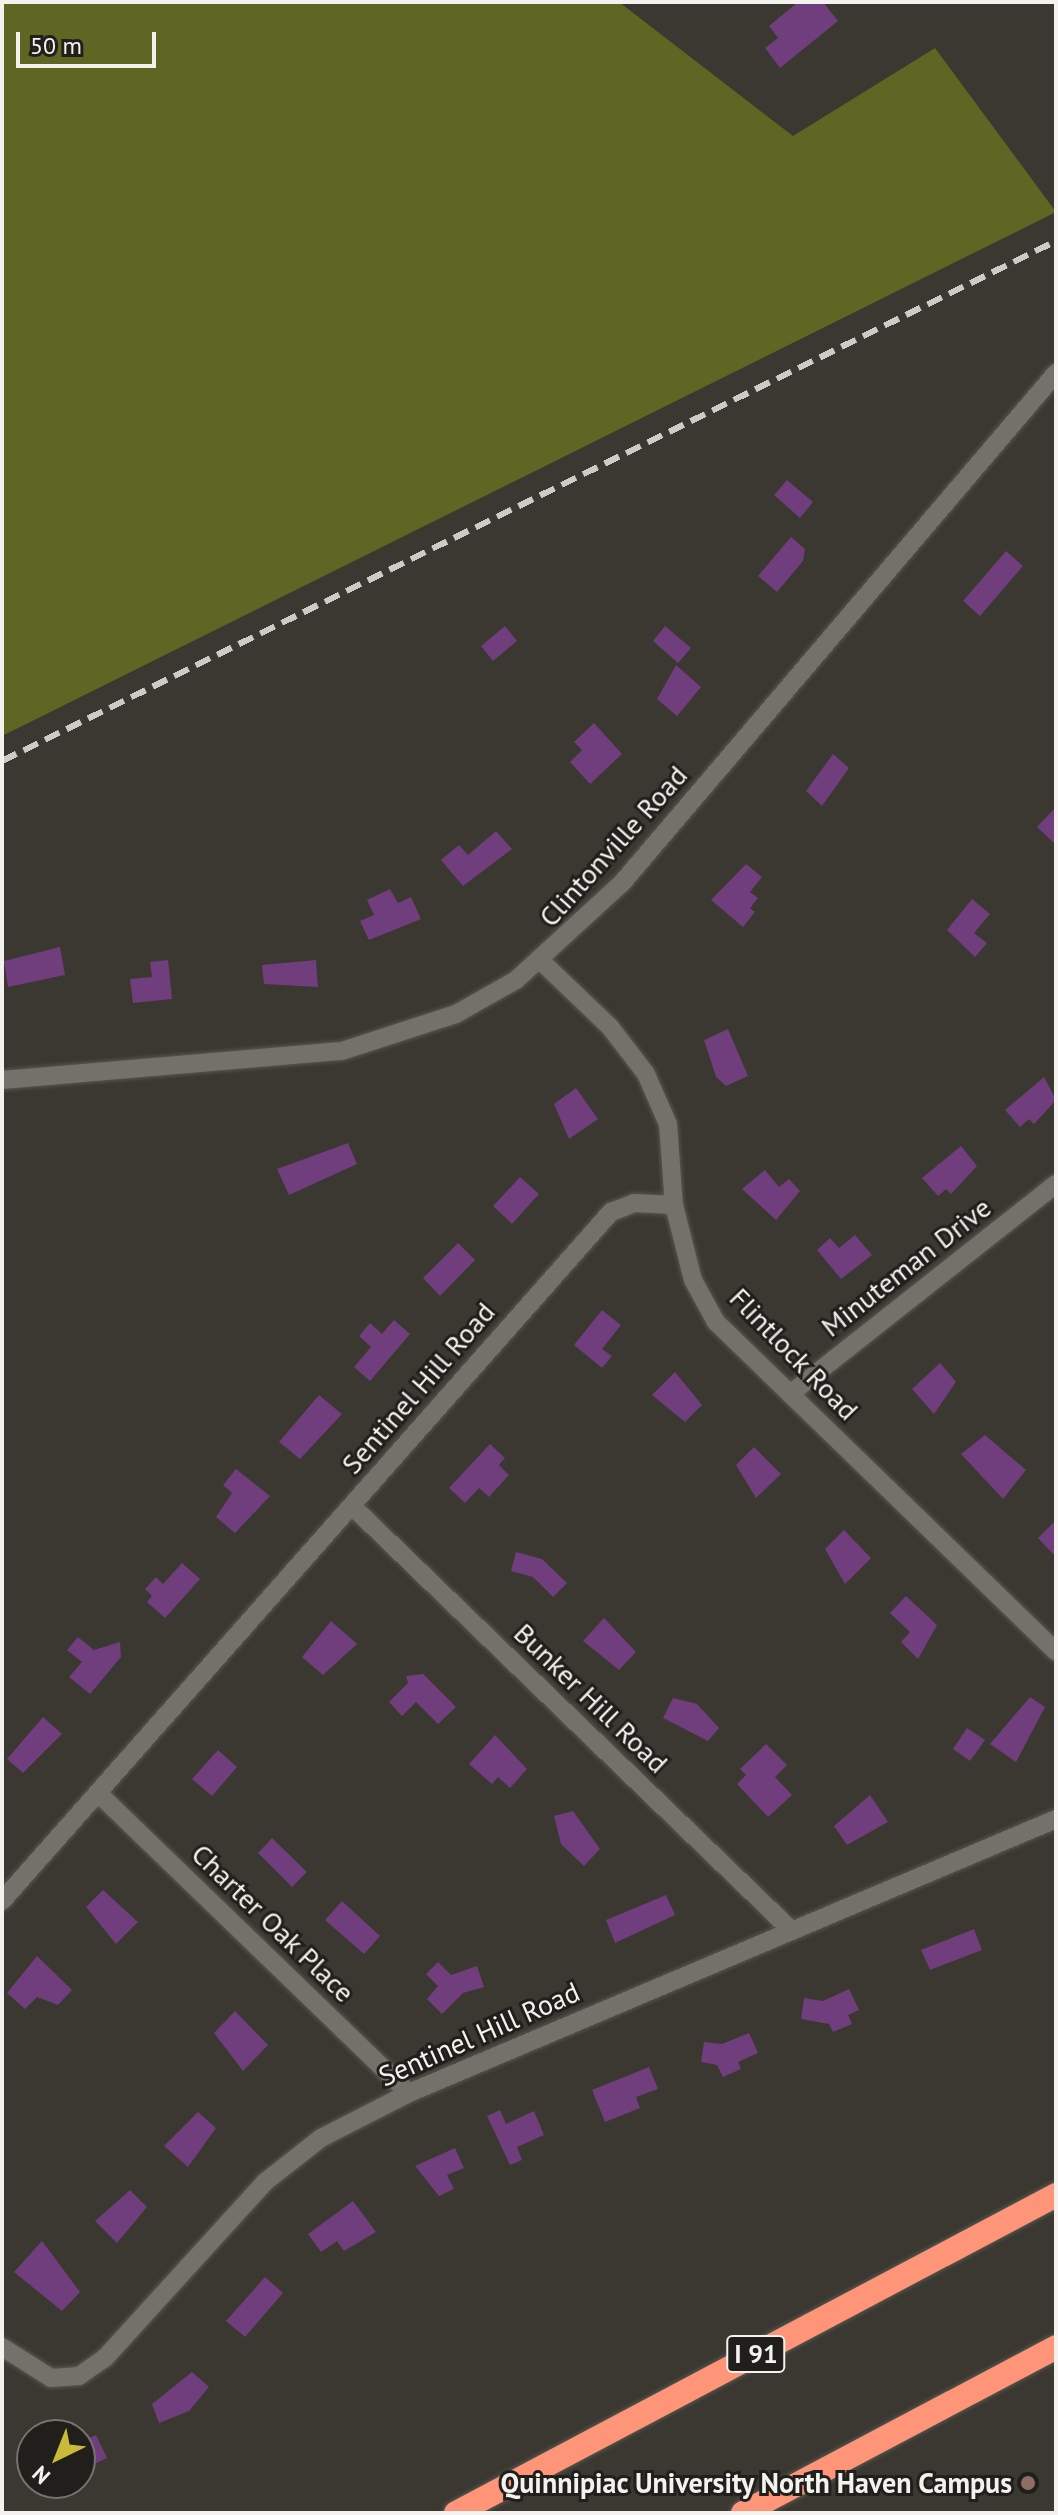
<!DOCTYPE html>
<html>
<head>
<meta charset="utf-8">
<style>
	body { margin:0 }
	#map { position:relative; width:1058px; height:2515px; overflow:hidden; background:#3a3830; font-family:"PT Sans",sans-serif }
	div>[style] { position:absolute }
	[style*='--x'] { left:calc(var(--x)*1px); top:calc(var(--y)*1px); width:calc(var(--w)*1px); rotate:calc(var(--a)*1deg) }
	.green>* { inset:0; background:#5f6522 }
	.building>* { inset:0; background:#703d7d }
	.roads { filter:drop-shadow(0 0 2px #585650) drop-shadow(0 0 2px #585650) }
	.minor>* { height:18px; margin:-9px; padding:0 9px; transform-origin:9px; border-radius:9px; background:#737169 }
	.highway>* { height:24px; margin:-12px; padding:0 12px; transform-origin:12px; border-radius:12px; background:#fe9578 }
	.rail>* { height:6px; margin-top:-3px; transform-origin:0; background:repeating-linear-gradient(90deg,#cdcbc7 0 16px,transparent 0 24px) }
	.dots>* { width:22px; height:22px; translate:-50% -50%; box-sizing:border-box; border:4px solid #201f1c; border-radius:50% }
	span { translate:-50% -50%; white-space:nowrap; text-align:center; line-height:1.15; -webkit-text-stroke:6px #201f1c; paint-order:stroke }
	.shield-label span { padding:2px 6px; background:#201f1c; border:2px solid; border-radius:6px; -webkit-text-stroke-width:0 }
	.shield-label { font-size:26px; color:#f4f2ee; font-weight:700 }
	.street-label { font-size:28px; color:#f4f2ee }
	.poi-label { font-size:28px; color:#f4f2ee; font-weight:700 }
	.right { translate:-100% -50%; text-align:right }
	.frame { position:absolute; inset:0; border:4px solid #f4f2ee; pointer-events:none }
	.north { position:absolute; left:16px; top:2419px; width:80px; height:80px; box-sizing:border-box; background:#201f1c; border:2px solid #757370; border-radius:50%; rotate:223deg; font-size:22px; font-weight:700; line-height:32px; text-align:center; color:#f4f2ee }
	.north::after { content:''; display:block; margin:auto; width:28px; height:36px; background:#caba3a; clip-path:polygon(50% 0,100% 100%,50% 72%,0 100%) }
	.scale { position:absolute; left:16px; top:32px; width:140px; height:36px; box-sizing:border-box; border:4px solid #f4f2ee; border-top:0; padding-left:10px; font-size:24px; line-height:28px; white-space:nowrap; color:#f4f2ee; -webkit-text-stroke:6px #201f1c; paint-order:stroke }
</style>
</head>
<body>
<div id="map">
	<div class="green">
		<div style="clip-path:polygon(2px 2px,619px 2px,793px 136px,935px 48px,1056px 212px,2px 736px)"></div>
	</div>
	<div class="building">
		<div style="clip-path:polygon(798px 2px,823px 2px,838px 21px,780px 68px,765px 48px,778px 38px,769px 26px)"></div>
		<div style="clip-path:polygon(787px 480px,813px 502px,800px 518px,774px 495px)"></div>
		<div style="clip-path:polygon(791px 537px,805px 549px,803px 561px,777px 592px,758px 576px)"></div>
		<div style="clip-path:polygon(1006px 551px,1023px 566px,980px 616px,963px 601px)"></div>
		<div style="clip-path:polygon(505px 626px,517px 641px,493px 661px,481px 646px)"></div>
		<div style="clip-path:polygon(665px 626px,691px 648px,678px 663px,653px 641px)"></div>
		<div style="clip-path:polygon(676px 665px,701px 687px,677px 716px,657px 699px)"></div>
		<div style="clip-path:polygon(594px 723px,622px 754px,590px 784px,570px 762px,582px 750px,574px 742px)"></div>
		<div style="clip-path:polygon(833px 754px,849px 768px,822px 806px,806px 791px)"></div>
		<div style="clip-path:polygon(1056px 807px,1056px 845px,1037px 827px)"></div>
		<div style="clip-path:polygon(496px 831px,512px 849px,463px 886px,441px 860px,459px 845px,468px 855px)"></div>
		<div style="clip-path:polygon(746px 864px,762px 877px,750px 892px,758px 898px,750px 908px,755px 912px,743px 927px,711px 900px)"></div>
		<div style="clip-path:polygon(390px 889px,398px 903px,411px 897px,421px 919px,369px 940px,360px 921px,374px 915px,367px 900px)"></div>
		<div style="clip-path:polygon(972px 899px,990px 914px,974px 933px,987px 943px,975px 957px,947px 930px)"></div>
		<div style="clip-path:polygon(60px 947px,65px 975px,8px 987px,4px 961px)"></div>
		<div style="clip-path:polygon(168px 960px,172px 999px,133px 1003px,130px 979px,152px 977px,150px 962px)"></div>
		<div style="clip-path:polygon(316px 960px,318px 987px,264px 984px,262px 965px)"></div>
		<div style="clip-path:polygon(728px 1029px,748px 1076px,726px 1086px,716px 1077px,704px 1040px)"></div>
		<div style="clip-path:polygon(1044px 1077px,1056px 1100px,1034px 1124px,1029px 1119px,1020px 1127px,1005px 1110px)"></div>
		<div style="clip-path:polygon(576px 1088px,598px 1119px,569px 1139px,554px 1104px)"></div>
		<div style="clip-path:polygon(348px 1143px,357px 1164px,289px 1195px,277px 1169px)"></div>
		<div style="clip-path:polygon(961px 1146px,977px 1166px,951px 1194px,946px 1189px,938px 1196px,922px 1178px)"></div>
		<div style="clip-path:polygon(765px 1170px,779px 1187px,789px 1179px,800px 1191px,776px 1220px,742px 1189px)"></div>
		<div style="clip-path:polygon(520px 1177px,539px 1194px,512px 1224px,493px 1206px)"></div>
		<div style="clip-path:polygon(855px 1235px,872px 1255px,841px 1279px,817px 1250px,830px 1238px,839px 1248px)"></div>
		<div style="clip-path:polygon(458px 1243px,475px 1260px,440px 1296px,423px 1278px)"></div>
		<div style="clip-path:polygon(602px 1310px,621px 1325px,602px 1349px,612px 1356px,602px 1368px,574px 1345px)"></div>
		<div style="clip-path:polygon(394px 1320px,410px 1334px,370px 1381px,354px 1367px,371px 1347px,359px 1336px,370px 1323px,382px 1334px)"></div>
		<div style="clip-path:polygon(940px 1363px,956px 1382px,934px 1414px,912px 1389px)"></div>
		<div style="clip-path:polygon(675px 1372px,702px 1405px,685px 1422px,652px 1395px)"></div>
		<div style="clip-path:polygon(319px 1395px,342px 1414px,300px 1459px,279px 1442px)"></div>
		<div style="clip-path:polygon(985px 1435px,1026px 1470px,1003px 1499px,961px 1454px)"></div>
		<div style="clip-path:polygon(490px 1444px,505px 1458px,499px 1465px,509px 1475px,489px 1497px,479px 1488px,465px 1503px,449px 1488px)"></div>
		<div style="clip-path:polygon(754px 1447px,781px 1474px,756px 1498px,736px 1465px)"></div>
		<div style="clip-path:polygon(236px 1469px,270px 1496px,235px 1533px,216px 1517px,232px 1493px,223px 1485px)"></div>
		<div style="clip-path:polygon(1056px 1520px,1056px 1557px,1038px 1538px)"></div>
		<div style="clip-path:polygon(844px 1530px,871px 1558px,845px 1584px,825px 1549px)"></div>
		<div style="clip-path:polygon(516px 1552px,542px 1559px,567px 1583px,553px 1597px,533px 1577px,511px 1571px)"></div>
		<div style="clip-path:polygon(182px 1563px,200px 1579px,165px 1618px,147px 1602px,152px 1596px,145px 1589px,156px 1577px,163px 1584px)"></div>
		<div style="clip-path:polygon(906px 1596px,937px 1625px,918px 1659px,901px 1642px,910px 1632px,890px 1613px)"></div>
		<div style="clip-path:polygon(604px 1618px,636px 1652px,619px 1670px,583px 1641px)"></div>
		<div style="clip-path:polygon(331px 1621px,357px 1644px,323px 1675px,302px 1657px)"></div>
		<div style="clip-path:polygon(78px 1637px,94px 1650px,120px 1642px,121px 1657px,90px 1694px,69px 1677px,82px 1662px,67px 1650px)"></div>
		<div style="clip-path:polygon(423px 1674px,456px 1707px,438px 1724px,416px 1702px,402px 1716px,389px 1702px,408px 1683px,406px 1676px)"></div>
		<div style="clip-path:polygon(1030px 1697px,1045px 1707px,1016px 1762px,990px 1744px)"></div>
		<div style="clip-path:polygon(673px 1698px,697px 1704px,719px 1728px,708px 1741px,663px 1718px)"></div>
		<div style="clip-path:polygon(43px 1717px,62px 1734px,23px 1773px,7px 1759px)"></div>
		<div style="clip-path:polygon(967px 1728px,985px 1740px,970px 1761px,953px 1749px)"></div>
		<div style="clip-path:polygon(495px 1735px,527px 1769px,510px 1788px,498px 1777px,492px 1784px,469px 1764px)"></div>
		<div style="clip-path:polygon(766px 1744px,787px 1765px,775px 1777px,792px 1795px,768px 1817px,737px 1784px,746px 1775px,740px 1769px)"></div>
		<div style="clip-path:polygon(218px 1750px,237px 1767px,212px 1796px,192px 1779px)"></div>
		<div style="clip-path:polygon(870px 1795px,888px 1822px,847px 1845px,834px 1826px)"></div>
		<div style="clip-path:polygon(573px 1811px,600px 1849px,584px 1866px,561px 1844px,554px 1816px)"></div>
		<div style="clip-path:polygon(272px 1838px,307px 1872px,292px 1887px,258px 1853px)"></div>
		<div style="clip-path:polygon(103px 1890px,138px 1922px,116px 1944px,86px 1907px)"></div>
		<div style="clip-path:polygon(666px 1895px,675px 1915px,615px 1943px,606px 1920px)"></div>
		<div style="clip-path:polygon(342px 1901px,380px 1936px,364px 1954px,325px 1920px)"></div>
		<div style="clip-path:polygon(974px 1929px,982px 1950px,930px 1970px,921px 1950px)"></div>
		<div style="clip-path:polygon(37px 1956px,72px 1990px,58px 2005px,37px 1997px,25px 2009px,7px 1993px)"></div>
		<div style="clip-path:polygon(438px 1962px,451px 1975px,477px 1966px,484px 1987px,463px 1993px,442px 2014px,427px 1999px,438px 1986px,426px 1974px)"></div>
		<div style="clip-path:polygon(849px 1989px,859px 2010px,848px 2015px,852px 2024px,833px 2032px,829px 2024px,801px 2019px,804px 1998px,823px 2001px)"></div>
		<div style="clip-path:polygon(235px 2011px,268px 2045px,243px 2071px,214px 2033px)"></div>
		<div style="clip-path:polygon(749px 2033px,758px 2053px,738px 2062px,741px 2069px,723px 2077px,717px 2065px,701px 2062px,704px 2042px,722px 2044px)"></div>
		<div style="clip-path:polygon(649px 2067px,658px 2089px,636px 2097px,640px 2108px,605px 2122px,592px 2090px)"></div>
		<div style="clip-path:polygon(500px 2110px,506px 2124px,534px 2111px,544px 2135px,517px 2147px,522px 2160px,510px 2165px,487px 2116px)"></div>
		<div style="clip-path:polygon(198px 2112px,216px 2128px,188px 2167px,164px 2146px)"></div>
		<div style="clip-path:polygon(455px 2148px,464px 2168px,447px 2175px,454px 2189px,439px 2196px,415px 2166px)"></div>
		<div style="clip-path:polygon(130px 2190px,147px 2207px,117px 2243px,95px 2221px)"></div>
		<div style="clip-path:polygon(353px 2201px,376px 2232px,344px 2251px,337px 2241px,321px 2252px,308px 2234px)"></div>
		<div style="clip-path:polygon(42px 2241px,80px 2292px,62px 2311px,14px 2272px)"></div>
		<div style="clip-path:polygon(265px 2277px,283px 2293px,245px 2337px,226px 2321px)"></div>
		<div style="clip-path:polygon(192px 2372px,209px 2387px,189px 2411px,159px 2423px,152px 2404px)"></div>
		<div style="clip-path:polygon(96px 2435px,107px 2458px,80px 2471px,80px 2442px)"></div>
	</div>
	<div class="roads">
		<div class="minor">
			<div style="--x:542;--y:962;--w:94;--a:43.7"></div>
			<div style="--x:610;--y:1027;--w:59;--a:52.5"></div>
			<div style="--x:646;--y:1074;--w:55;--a:66.3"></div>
			<div style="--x:668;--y:1124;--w:81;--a:85.8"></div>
			<div style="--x:674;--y:1205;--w:77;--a:75.8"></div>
			<div style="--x:693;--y:1280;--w:48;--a:61.3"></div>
			<div style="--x:716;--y:1322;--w:473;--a:44.1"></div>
			<div style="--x:2;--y:1080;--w:341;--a:-4.9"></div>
			<div style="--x:342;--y:1051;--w:120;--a:-18"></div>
			<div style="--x:456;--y:1014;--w:69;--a:-29.5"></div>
			<div style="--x:516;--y:980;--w:144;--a:-42.5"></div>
			<div style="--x:622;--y:883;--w:670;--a:-49.6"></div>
			<div style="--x:790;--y:1394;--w:339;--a:-38.3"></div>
			<div style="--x:352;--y:1506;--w:610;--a:44"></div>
			<div style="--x:98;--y:1793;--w:432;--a:44"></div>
			<div style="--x:2;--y:1901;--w:920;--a:-48.53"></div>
			<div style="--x:611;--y:1212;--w:25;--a:-21"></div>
			<div style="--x:634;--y:1203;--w:40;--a:2.9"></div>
			<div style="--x:2;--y:2347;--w:58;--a:32.3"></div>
			<div style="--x:51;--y:2378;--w:28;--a:-4"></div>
			<div style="--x:79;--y:2376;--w:32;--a:-35"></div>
			<div style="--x:105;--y:2358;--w:238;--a:-47.7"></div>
			<div style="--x:265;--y:2182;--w:71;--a:-38.2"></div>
			<div style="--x:321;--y:2138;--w:99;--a:-27.1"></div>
			<div style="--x:409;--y:2093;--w:703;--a:-22.95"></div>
		</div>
		<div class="highway">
			<div style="--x:456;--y:2513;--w:679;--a:-27.92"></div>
			<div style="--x:743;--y:2513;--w:354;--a:-27.9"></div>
		</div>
	</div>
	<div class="rail">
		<div style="--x:2;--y:761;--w:1175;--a:-26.26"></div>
	</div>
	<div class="dots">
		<div style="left:1028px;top:2483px;background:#8d6e63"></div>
	</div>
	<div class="shield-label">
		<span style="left:756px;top:2354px">I 91</span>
	</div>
	<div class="street-label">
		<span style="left:613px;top:846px;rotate:-48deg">Clintonville Road</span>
		<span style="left:906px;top:1267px;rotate:-38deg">Minuteman Drive</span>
		<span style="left:794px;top:1354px;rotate:46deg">Flintlock Road</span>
		<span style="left:418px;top:1388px;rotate:-49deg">Sentinel Hill Road</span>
		<span style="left:591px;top:1698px;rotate:44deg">Bunker Hill Road</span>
		<span style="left:273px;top:1923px;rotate:44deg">Charter Oak Place</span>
		<span style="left:479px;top:2034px;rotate:-24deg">Sentinel Hill Road</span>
	</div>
	<div class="poi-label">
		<span class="right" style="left:1012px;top:2483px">Quinnipiac University North Haven Campus</span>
	</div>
	<div class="frame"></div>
	<div class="north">N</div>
	<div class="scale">50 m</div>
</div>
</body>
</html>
